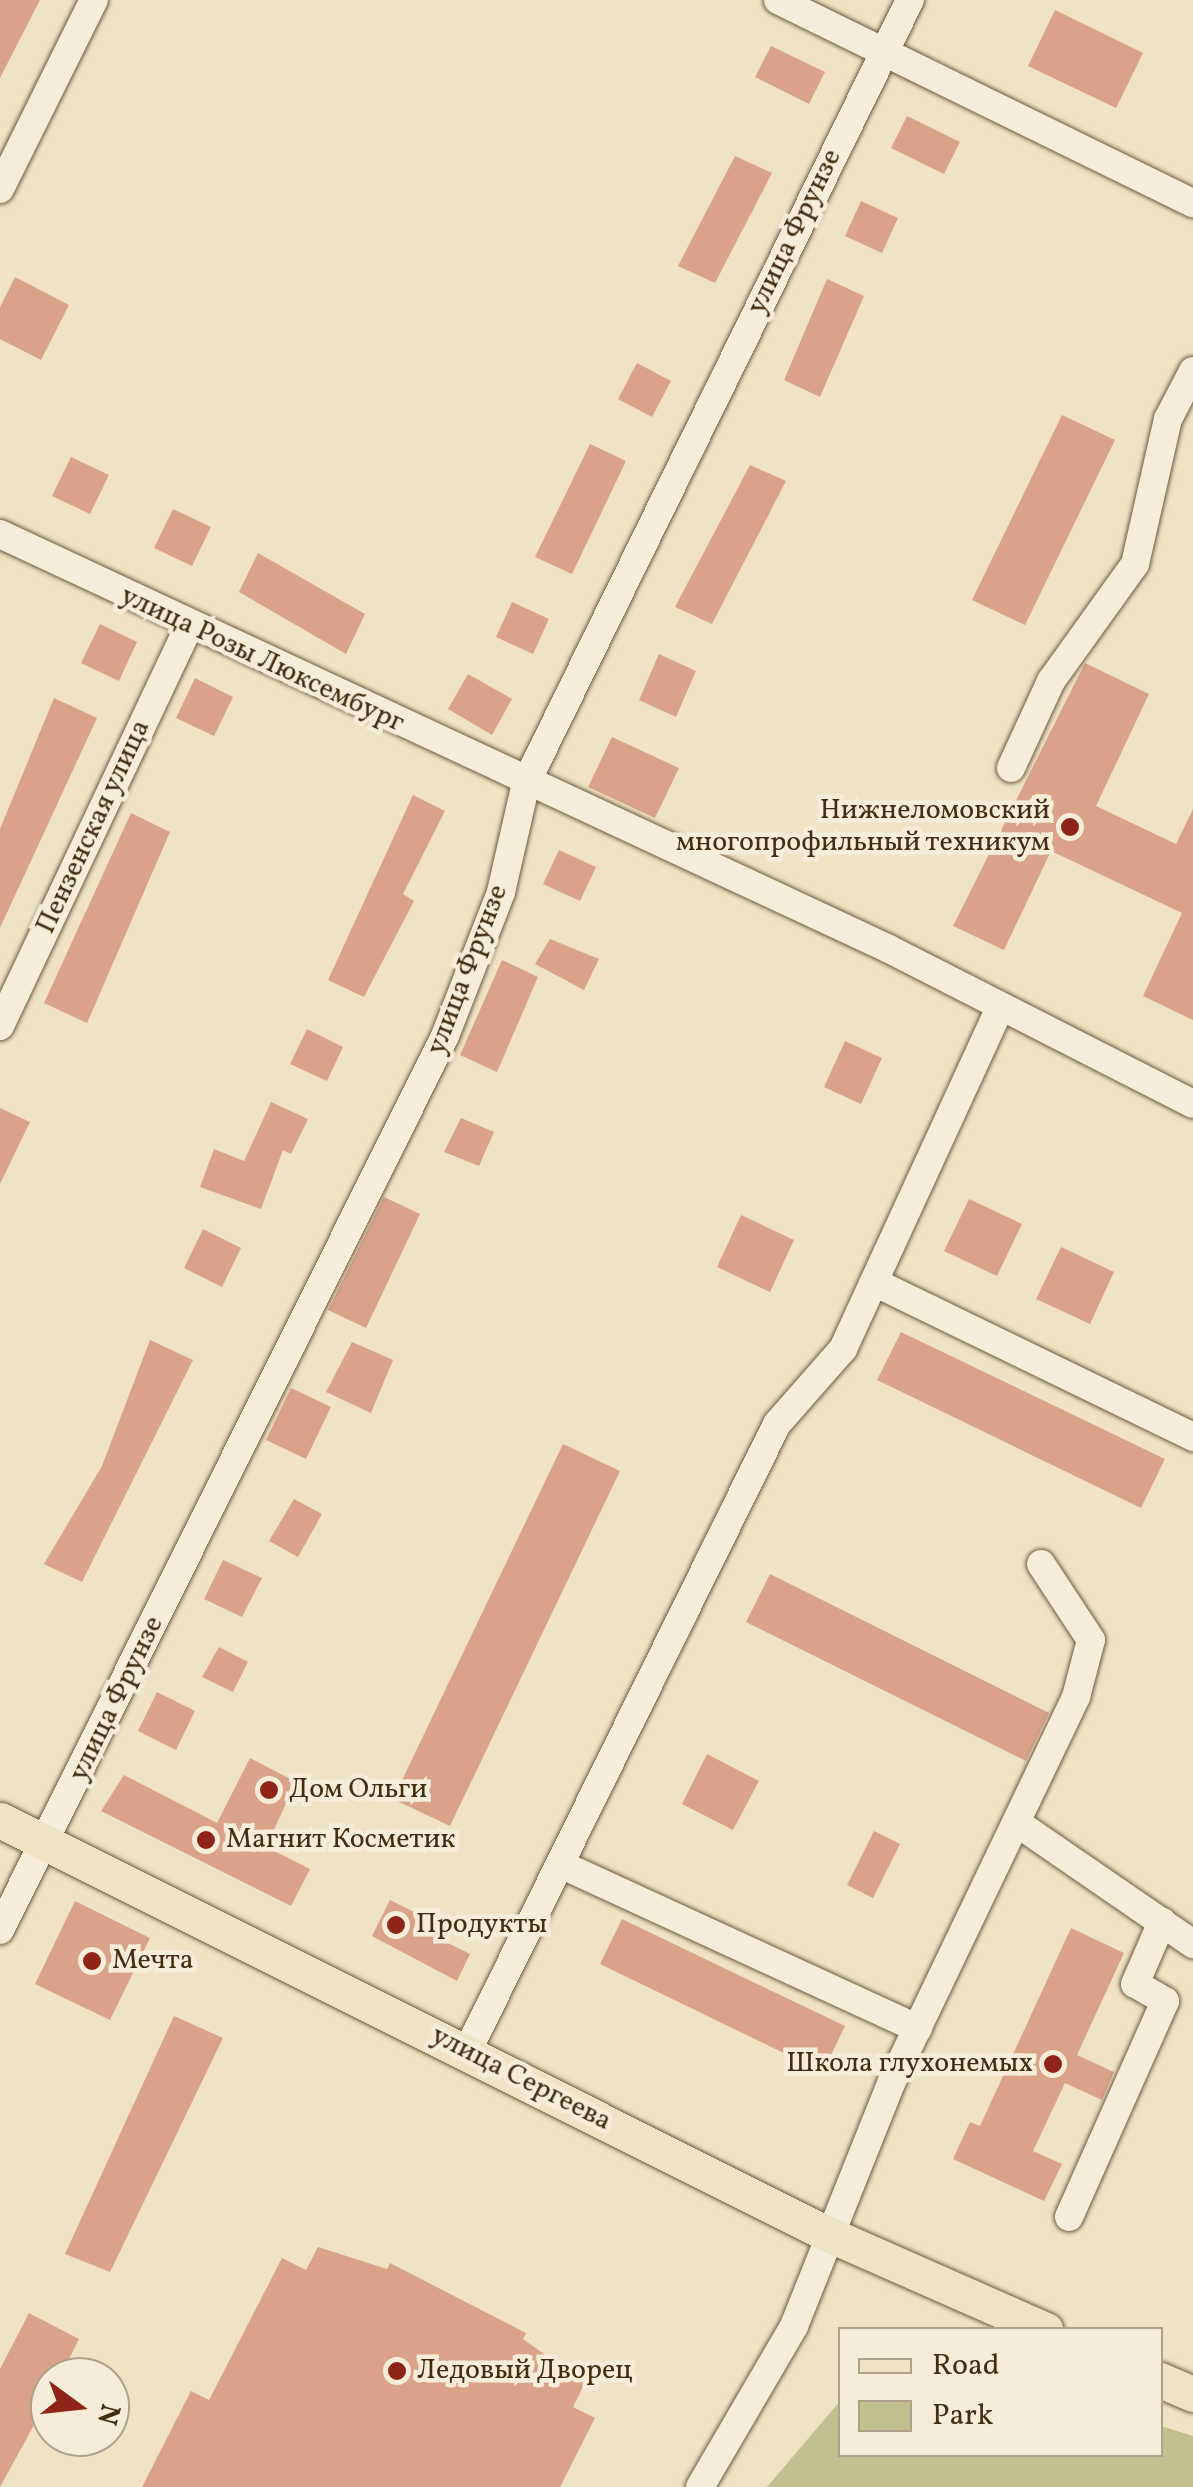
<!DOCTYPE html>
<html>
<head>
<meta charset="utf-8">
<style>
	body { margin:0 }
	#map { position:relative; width:1193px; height:2487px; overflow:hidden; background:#f0e3c5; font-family:Vollkorn,serif }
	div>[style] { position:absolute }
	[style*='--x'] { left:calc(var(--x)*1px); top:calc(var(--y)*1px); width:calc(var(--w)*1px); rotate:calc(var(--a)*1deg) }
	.green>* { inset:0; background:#c1c18f }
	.building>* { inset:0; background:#d9a289 }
	.roads { filter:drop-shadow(0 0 2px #6f5a3e) drop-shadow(0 0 2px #6f5a3e) }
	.minor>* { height:28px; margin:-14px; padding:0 14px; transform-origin:14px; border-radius:14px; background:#f5edd9 }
	.major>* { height:35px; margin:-17.5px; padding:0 17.5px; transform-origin:17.5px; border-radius:17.5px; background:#f0e3c5 }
	.dots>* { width:28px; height:28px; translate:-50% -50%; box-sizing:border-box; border:5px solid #f5edd9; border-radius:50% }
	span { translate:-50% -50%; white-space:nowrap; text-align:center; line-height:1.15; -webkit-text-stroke:9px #f5edd9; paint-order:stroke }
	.street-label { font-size:28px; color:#442d11 }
	.poi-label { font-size:28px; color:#442d11 }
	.right { translate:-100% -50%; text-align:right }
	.left { translate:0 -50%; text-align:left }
	.legend { position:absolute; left:838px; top:2327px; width:325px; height:130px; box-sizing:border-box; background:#f5edd9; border:2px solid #aea089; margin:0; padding:12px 18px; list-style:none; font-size:30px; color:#442d11 }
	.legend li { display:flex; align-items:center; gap:20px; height:50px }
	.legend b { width:50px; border:2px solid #aea089 }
	.north { position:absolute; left:30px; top:2357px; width:100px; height:100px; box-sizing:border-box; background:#f5edd9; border:2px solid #aea089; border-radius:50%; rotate:105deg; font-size:28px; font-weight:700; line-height:40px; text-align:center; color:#442d11 }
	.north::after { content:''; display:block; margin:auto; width:35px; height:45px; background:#8f2418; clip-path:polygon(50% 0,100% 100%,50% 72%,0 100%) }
</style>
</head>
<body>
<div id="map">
	<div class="green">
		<div style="clip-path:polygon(840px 2401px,840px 2454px,1160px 2454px,1161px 2426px,1193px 2436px,1193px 2487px,767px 2487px)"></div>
	</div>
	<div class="building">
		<div style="clip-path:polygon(0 0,40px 0,0 78px)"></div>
		<div style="clip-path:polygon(1055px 10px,1143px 53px,1116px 108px,1028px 66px)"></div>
		<div style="clip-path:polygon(771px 46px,825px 72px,809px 104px,755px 77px)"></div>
		<div style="clip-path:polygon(907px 116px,960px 142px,944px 174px,891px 148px)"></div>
		<div style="clip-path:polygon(735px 156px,772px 173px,715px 283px,678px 266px)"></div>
		<div style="clip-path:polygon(861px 201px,898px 218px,882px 253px,845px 236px)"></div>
		<div style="clip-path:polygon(15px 277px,69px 305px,41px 360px,0 339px,0 307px)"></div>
		<div style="clip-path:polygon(827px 279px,864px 296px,820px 397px,784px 380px)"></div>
		<div style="clip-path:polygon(637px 363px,671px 381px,652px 417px,618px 399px)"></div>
		<div style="clip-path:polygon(1062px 415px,1115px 440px,1025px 625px,972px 600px)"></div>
		<div style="clip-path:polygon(590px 444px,626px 461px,572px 574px,535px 557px)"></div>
		<div style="clip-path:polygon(71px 457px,109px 475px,90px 514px,52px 496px)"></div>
		<div style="clip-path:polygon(750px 465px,786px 481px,712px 624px,675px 607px)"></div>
		<div style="clip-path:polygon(173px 509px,211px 527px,192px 566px,154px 548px)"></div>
		<div style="clip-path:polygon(258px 553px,365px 614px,346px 654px,239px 592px)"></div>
		<div style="clip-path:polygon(512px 602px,549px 619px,533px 654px,496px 637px)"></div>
		<div style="clip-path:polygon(100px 624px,137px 642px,119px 681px,81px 663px)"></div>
		<div style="clip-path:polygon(659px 654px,696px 671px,676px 717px,639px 700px)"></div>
		<div style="clip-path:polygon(1085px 663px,1149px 694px,1096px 806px,1176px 844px,1193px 809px,1193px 1020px,1143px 996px,1182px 913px,1051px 851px,1004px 950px,953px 926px)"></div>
		<div style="clip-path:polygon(468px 674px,512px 699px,492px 735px,448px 709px)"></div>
		<div style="clip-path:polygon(195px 678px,233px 697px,214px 736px,176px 718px)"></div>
		<div style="clip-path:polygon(54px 698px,97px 718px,0 928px,0 829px)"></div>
		<div style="clip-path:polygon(612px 737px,679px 768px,655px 818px,588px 787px)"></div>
		<div style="clip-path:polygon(413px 795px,445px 811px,403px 894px,414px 901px,364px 997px,328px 980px)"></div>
		<div style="clip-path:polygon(131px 813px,170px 832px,87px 1023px,44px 1003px)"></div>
		<div style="clip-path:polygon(559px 850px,596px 867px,580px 901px,543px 884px)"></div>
		<div style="clip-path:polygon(550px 939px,599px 959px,584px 990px,535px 964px)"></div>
		<div style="clip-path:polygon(502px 960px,538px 977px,497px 1072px,460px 1055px)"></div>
		<div style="clip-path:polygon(307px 1029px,343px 1047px,327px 1081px,290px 1064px)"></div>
		<div style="clip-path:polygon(845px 1041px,882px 1058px,861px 1104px,824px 1087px)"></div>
		<div style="clip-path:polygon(271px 1102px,308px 1119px,291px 1154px,283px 1150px,261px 1209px,200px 1187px,214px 1149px,244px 1161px)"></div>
		<div style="clip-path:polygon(0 1108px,30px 1122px,0 1184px)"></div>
		<div style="clip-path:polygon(461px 1118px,494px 1132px,479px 1166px,444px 1152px)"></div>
		<div style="clip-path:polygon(384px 1197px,420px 1214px,366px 1328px,328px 1310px)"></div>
		<div style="clip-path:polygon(969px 1199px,1022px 1224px,997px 1276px,944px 1251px)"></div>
		<div style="clip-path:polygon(741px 1215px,794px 1240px,770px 1292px,717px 1267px)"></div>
		<div style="clip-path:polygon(203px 1229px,241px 1248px,222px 1287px,184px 1268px)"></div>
		<div style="clip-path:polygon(1061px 1247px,1114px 1272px,1090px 1324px,1036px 1299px)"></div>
		<div style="clip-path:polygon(901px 1332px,1165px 1459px,1141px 1508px,877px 1380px)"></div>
		<div style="clip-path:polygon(150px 1340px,193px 1360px,82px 1582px,44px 1564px,102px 1466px)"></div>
		<div style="clip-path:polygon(352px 1342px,393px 1360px,371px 1413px,326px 1392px)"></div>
		<div style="clip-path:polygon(291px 1388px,331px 1407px,306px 1459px,266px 1440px)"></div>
		<div style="clip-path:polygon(563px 1444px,620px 1471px,450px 1826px,393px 1799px)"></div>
		<div style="clip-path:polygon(294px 1499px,322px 1514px,298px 1557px,269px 1541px)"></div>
		<div style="clip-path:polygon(223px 1560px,262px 1578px,242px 1617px,204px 1599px)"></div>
		<div style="clip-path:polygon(770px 1574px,1049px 1713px,1026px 1761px,746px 1622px)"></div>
		<div style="clip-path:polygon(219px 1647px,248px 1662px,233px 1692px,202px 1677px)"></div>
		<div style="clip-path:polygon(157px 1692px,195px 1711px,176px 1750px,138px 1731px)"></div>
		<div style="clip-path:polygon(707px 1754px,759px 1781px,733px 1830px,682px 1804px)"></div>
		<div style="clip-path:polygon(250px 1758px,296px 1782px,266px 1847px,310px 1869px,291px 1906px,101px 1811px,124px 1775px,217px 1823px)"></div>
		<div style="clip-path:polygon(874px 1831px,900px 1844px,873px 1898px,847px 1885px)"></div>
		<div style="clip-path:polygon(390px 1900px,420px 1915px,414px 1926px,470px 1954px,457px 1981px,372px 1936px)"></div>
		<div style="clip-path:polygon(75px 1901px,150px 1938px,110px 2020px,35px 1984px)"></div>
		<div style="clip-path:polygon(622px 1919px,845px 2026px,823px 2072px,600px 1964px)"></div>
		<div style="clip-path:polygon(1071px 1928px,1124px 1953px,1077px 2055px,1114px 2072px,1102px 2100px,1065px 2083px,1033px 2151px,1062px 2164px,1044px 2201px,953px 2159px,970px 2122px,980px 2126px)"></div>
		<div style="clip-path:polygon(174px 2016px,223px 2038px,110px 2272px,65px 2254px)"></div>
		<div style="clip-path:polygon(318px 2247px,387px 2269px,390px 2263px,526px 2333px,523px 2339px,585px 2383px,573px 2407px,595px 2418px,560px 2487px,142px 2487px,191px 2391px,209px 2400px,282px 2258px,306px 2270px)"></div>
		<div style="clip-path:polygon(29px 2313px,79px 2339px,60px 2377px,50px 2377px,50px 2396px,0 2487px,0 2369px)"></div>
	</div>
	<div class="roads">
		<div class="minor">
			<div style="--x:778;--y:0;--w:462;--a:26.1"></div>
			<div style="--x:0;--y:189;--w:211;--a:-63.6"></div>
			<div style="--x:0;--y:534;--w:981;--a:25.02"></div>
			<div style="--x:889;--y:949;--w:341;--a:27"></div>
			<div style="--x:1011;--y:768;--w:96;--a:-65.3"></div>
			<div style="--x:1051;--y:681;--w:144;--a:-54.3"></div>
			<div style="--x:1135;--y:564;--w:149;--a:-77.2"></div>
			<div style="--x:1168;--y:419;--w:54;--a:-62.5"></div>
			<div style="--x:0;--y:1026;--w:440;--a:-64.7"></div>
			<div style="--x:874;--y:1282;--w:355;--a:25.9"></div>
			<div style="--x:1017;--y:1823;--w:214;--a:34.5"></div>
			<div style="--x:560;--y:1864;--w:394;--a:24.7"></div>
			<div style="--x:0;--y:1930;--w:999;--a:-63.54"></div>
			<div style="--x:445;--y:1036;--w:155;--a:-68.7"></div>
			<div style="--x:501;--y:892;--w:112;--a:-77.1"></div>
			<div style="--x:526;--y:783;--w:872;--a:-63.88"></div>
			<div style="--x:467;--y:2052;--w:700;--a:-63.73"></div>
			<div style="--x:777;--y:1424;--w:100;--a:-48.7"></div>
			<div style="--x:843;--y:1349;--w:373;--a:-65.3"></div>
			<div style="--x:1069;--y:2217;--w:236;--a:-66"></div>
			<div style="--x:1165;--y:2001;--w:34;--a:-150"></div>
			<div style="--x:1135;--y:1984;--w:68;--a:-66.5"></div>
			<div style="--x:700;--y:2487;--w:186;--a:-59.7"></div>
			<div style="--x:794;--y:2326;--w:264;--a:-68.2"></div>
			<div style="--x:892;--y:2081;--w:426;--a:-64.4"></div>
			<div style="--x:1076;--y:1697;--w:59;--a:-75.3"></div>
			<div style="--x:1091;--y:1640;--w:91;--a:-123.3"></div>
		</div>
		<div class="major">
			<div style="--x:0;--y:1820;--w:923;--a:26.57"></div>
			<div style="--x:826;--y:2233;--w:240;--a:23.8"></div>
			<div style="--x:1160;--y:2380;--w:36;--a:23"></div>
		</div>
	</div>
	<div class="dots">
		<div style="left:1070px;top:827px;background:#8f2418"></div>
		<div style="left:269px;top:1790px;background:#8f2418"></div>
		<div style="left:206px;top:1840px;background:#8f2418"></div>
		<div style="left:396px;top:1925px;background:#8f2418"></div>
		<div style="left:92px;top:1961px;background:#8f2418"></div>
		<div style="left:1053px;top:2064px;background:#8f2418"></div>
		<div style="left:397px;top:2371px;background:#8f2418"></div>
	</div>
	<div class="street-label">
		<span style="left:795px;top:232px;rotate:-64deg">улица Фрунзе</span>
		<span style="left:262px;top:660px;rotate:25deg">улица Розы Люксембург</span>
		<span style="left:94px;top:827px;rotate:-65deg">Пензенская улица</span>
		<span style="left:468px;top:970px;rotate:-69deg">улица Фрунзе</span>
		<span style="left:117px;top:1699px;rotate:-64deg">улица Фрунзе</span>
		<span style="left:521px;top:2079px;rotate:27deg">улица Сергеева</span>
	</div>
	<div class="poi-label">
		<span class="right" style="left:1050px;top:827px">Нижнеломовский<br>многопрофильный техникум</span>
		<span class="left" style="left:289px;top:1790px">Дом Ольги</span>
		<span class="left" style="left:226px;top:1840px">Магнит Косметик</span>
		<span class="left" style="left:416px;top:1925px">Продукты</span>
		<span class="left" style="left:112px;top:1961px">Мечта</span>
		<span class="right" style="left:1033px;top:2064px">Школа глухонемых</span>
		<span class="left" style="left:417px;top:2371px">Ледовый Дворец</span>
	</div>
	<ul class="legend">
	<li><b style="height:12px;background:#f0e3c5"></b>Road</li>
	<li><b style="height:28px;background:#c1c18f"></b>Park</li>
	</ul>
	<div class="north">N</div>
</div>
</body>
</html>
